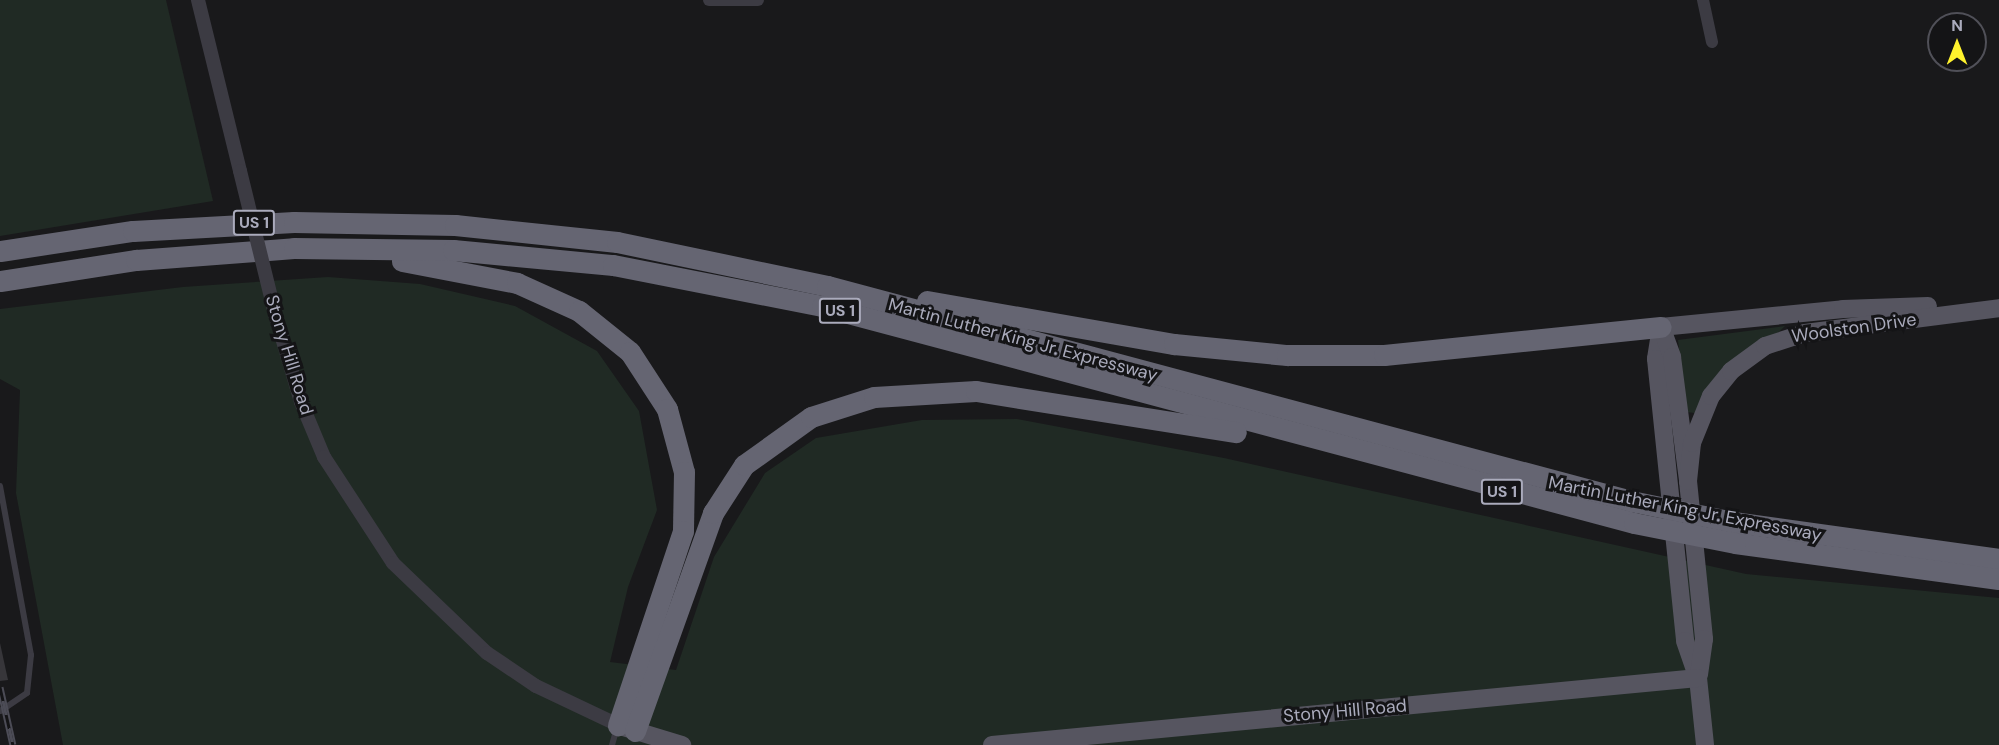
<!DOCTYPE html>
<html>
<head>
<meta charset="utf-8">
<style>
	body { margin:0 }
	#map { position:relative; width:1999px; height:745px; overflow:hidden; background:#19191b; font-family:"DM Sans",sans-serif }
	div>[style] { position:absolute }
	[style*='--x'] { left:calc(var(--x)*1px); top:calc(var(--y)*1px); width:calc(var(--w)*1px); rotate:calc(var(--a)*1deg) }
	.green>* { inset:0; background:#202a24 }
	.building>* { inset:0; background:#37363a }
	.service>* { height:6px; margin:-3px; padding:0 3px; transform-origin:3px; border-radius:3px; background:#3c3b43 }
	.minor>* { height:12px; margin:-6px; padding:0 6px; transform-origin:6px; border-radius:6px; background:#3c3b43 }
	.tertiary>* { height:14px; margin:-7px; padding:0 7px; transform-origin:7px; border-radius:7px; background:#3c3b43 }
	.primary>* { height:18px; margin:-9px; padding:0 9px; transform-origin:9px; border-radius:9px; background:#565560 }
	.motorway>* { height:21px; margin:-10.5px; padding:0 10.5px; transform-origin:10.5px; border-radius:10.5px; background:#656572 }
	.rail>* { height:7px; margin-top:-3.5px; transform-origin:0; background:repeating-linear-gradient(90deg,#141416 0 14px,#4c4c56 0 28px); box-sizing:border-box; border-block:2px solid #4c4c56 }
	.tertiary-bridge>* { height:14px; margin:-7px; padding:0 7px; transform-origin:7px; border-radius:7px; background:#3c3b43 }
	.motorway-bridge>* { height:21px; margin:-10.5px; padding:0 10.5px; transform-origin:10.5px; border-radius:10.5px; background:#656572 }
	span { translate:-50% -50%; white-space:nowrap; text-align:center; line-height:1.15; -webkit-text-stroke:6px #141416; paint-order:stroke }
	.shield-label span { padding:2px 4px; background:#141416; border:2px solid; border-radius:4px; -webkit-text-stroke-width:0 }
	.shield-label { font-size:16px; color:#aaabbc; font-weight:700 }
	.street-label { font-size:18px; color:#aaabbc }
	.north { position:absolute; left:1927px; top:12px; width:60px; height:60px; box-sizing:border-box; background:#141416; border:2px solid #505058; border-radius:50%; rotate:0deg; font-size:16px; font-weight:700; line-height:24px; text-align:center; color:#aaabbc }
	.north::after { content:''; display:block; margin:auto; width:21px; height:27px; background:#fff22d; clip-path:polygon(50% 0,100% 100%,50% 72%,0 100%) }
</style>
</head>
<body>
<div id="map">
	<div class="green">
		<div style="clip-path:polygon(0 0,166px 0,213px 201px,0 236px)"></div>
		<div style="clip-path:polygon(328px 277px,420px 284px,515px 306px,597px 351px,639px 411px,657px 510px,628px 587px,610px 662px,676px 670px,714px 557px,765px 473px,816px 438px,922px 420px,1017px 419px,1224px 458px,1746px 574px,1999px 598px,1999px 745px,63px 745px,16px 493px,20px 390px,0 379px,0 309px,183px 287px)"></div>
		<div style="clip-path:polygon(1785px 326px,1695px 413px,1686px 412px,1678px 340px)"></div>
	</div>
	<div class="building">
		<div style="clip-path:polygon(0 643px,8px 680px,0 681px)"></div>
	</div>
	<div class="service">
		<div style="--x:0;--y:486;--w:172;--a:79.6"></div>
		<div style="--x:31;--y:655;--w:38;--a:96"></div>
		<div style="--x:27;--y:693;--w:32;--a:146"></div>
		<div style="--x:612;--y:745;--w:18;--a:-74"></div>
	</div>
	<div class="minor">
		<div style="--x:709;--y:0;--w:49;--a:0"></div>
		<div style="--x:1703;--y:0;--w:43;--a:77.9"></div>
	</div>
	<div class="tertiary">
		<div style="--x:198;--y:0;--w:176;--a:76.2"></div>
		<div style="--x:275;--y:314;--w:92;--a:73.5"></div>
		<div style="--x:301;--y:402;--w:60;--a:67.3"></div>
		<div style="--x:324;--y:457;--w:126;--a:56.9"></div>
		<div style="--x:393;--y:563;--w:130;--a:43.8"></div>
		<div style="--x:487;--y:653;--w:59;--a:34"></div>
		<div style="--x:536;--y:686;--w:91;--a:25.4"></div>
	</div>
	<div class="primary">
		<div style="--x:1661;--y:327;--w:32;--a:99"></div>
		<div style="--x:1656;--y:359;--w:283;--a:84.1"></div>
		<div style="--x:1685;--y:641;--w:39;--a:71"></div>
		<div style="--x:1698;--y:678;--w:67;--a:84"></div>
		<div style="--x:1661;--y:327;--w:183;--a:-5.6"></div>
		<div style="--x:1843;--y:309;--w:85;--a:-2"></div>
		<div style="--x:1662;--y:329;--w:30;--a:70"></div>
		<div style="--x:1672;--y:357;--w:125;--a:82.6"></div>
		<div style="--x:1688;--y:481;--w:159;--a:84.2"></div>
		<div style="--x:1704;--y:639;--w:36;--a:98"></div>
		<div style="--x:1688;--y:481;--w:38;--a:-84"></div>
		<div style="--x:1692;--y:443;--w:51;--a:-68"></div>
		<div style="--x:1711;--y:396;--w:32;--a:-51"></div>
		<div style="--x:1731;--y:371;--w:42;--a:-36.3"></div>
		<div style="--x:1765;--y:346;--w:42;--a:-18"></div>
		<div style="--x:1805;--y:333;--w:196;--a:-7.3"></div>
		<div style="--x:623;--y:727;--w:62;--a:17"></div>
		<div style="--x:992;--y:745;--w:709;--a:-5.42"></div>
	</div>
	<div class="motorway">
		<div style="--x:0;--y:251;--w:134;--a:-8.6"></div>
		<div style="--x:133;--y:231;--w:161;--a:-3.2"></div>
		<div style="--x:294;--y:222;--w:161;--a:1.1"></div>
		<div style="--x:455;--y:225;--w:163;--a:6"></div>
		<div style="--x:617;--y:242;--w:215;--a:11.8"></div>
		<div style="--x:827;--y:286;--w:832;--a:14.97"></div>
		<div style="--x:402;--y:261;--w:117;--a:10.8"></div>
		<div style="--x:517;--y:283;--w:68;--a:24.3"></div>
		<div style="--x:579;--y:311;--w:65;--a:38.8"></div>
		<div style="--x:630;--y:352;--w:68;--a:57"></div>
		<div style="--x:667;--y:409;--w:65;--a:74.9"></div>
		<div style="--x:684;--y:472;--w:59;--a:91"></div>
		<div style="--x:683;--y:531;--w:205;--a:108.5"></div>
		<div style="--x:0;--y:281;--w:138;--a:-8.8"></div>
		<div style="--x:136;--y:260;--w:158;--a:-4.3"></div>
		<div style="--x:294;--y:248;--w:159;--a:0.7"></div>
		<div style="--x:453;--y:250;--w:161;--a:5.4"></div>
		<div style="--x:613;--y:265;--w:213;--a:11.1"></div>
		<div style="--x:822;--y:306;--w:840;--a:14.96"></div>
		<div style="--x:927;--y:301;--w:251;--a:9.9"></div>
		<div style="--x:1174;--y:344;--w:114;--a:5.6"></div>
		<div style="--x:1287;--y:355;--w:97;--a:0"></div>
		<div style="--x:1384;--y:355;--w:278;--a:-5.8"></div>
		<div style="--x:1733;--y:522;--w:269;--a:7.9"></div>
		<div style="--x:1735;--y:543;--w:266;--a:7.8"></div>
		<div style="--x:635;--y:731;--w:232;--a:-70.3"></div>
		<div style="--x:713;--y:513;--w:57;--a:-57.1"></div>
		<div style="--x:744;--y:465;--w:82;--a:-35.6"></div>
		<div style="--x:811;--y:417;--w:66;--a:-17.6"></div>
		<div style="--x:874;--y:397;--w:102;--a:-3.4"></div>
		<div style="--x:976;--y:391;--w:263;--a:9"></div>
	</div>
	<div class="rail">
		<div style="--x:0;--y:687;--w:59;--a:77.4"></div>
	</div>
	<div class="tertiary-bridge">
		<div style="--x:240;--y:171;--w:147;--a:76.2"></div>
	</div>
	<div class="motorway-bridge">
		<div style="--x:1631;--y:501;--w:104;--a:11.6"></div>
		<div style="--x:1634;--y:523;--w:103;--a:11.2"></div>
	</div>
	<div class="shield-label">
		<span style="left:254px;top:223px">US 1</span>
		<span style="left:840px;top:311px">US 1</span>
		<span style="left:1502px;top:492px">US 1</span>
	</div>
	<div class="street-label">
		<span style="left:1854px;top:328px;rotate:-8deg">Woolston Drive</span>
		<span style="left:1023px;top:340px;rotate:15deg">Martin Luther King Jr. Expressway</span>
		<span style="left:289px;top:355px;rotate:73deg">Stony Hill Road</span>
		<span style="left:1685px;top:509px;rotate:11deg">Martin Luther King Jr. Expressway</span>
		<span style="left:1345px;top:711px;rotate:-5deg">Stony Hill Road</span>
	</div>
	<div class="north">N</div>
</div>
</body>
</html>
